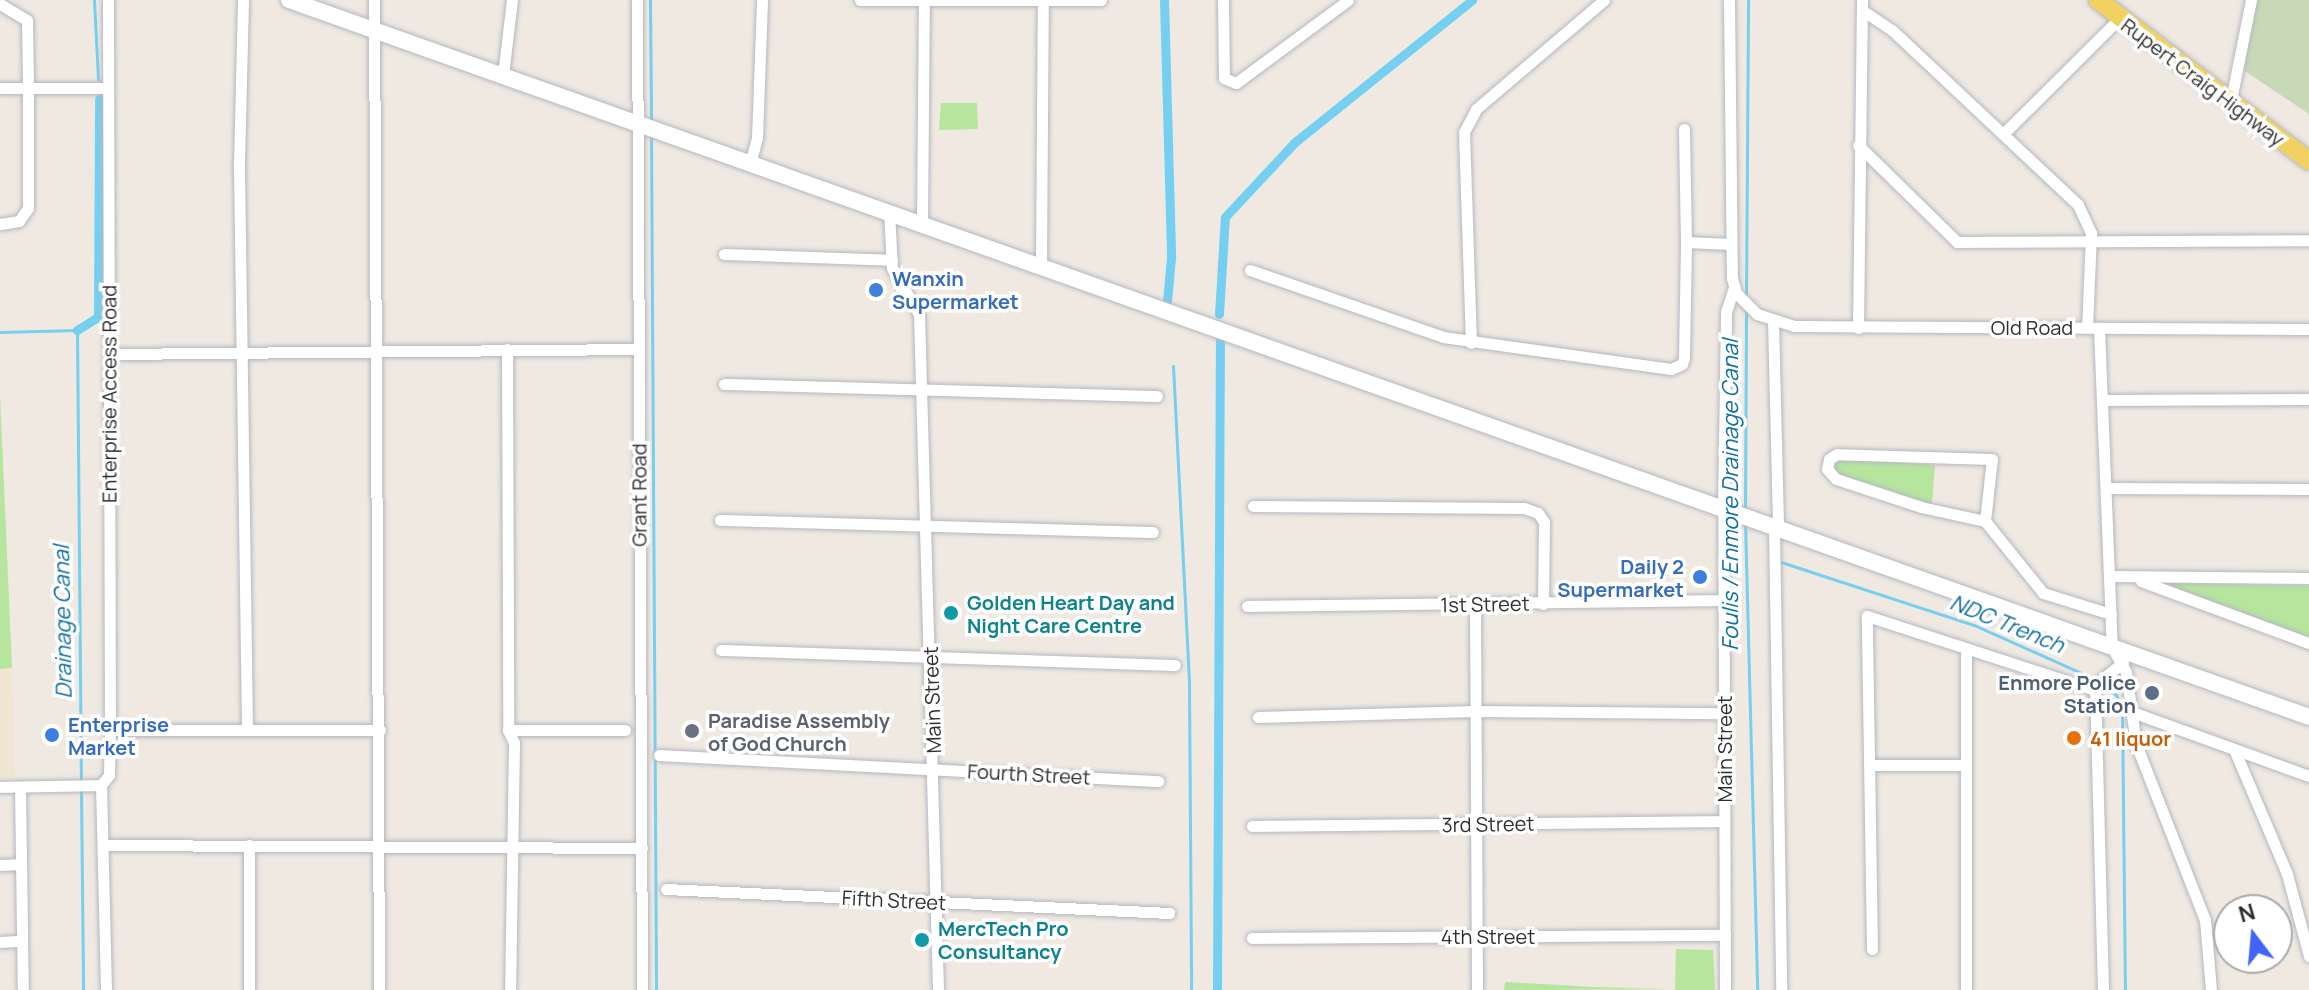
<!DOCTYPE html>
<html>
<head>
<meta charset="utf-8">
<style>
	body { margin:0 }
	#map { position:relative; width:2309px; height:990px; overflow:hidden; background:#efe9e1; font-family:Manrope,sans-serif }
	div>[style] { position:absolute }
	[style*='--x'] { left:calc(var(--x)*1px); top:calc(var(--y)*1px); width:calc(var(--w)*1px); rotate:calc(var(--a)*1deg) }
	.education>* { inset:0; background:#f0e6d1 }
	.green>* { inset:0; background:#b6e59e }
	.cemetery>* { inset:0; background:#c8d9b8 }
	.stream>* { height:3px; margin:-1.5px; padding:0 1.5px; transform-origin:1.5px; border-radius:1.5px; background:#75cff0 }
	.canal>* { height:9px; margin:-4.5px; padding:0 4.5px; transform-origin:4.5px; border-radius:4.5px; background:#75cff0 }
	.roads { filter:drop-shadow(0 0 2px #b4b7c1) drop-shadow(0 0 2px #b4b7c1) }
	.street>* { height:11px; margin:-5.5px; padding:0 5.5px; transform-origin:5.5px; border-radius:5.5px; background:#fff }
	.secondary>* { height:16px; margin:-8px; padding:0 8px; transform-origin:8px; border-radius:8px; background:#fff }
	.primary>* { height:18px; margin:-9px; padding:0 9px; transform-origin:9px; border-radius:9px; background:#f2d163 }
	.dots>* { width:22px; height:22px; translate:-50% -50%; box-sizing:border-box; border:4px solid #fff; border-radius:50% }
	span { translate:-50% -50%; white-space:nowrap; text-align:center; line-height:1.15; -webkit-text-stroke:7px #fff; paint-order:stroke }
	.street-label { font-size:20px; color:#2e2e2e }
	.shop-label { font-size:20px; color:#366cbe; font-weight:700 }
	.left { translate:0 -50%; text-align:left }
	.right { translate:-100% -50%; text-align:right }
	.culture-label { font-size:20px; color:#0d838f; font-weight:700 }
	.service-label { font-size:20px; color:#4e5e75; font-weight:700 }
	.worship-label { font-size:20px; color:#5b616d; font-weight:700 }
	.food-label { font-size:20px; color:#c56008; font-weight:700 }
	.water-label { font-size:22px; color:#0d6fa3; font-style:italic }
	.north { position:absolute; left:2213px; top:894px; width:80px; height:80px; box-sizing:border-box; background:#fff; border:2px solid #ababab; border-radius:50%; rotate:344deg; font-size:22px; font-weight:700; line-height:32px; text-align:center; color:#2e2e2e }
	.north::after { content:''; display:block; margin:auto; width:28px; height:36px; background:#4264fb; clip-path:polygon(50% 0,100% 100%,50% 72%,0 100%) }
</style>
</head>
<body>
<div id="map">
	<div class="education">
		<div style="clip-path:polygon(12px 668px,15px 778px,0 778px,0 669px)"></div>
	</div>
	<div class="green">
		<div style="clip-path:polygon(941px 103px,977px 103px,978px 129px,939px 130px)"></div>
		<div style="clip-path:polygon(0 395px,12px 668px,0 669px)"></div>
		<div style="clip-path:polygon(1839px 458px,1935px 465px,1932px 504px,1837px 474px,1834px 465px)"></div>
		<div style="clip-path:polygon(2159px 583px,2309px 586px,2309px 637px)"></div>
		<div style="clip-path:polygon(1676px 949px,1713px 950px,1715px 990px,1675px 990px)"></div>
		<div style="clip-path:polygon(1505px 982px,1594px 987px,1670px 989px,1504px 990px)"></div>
	</div>
	<div class="cemetery">
		<div style="clip-path:polygon(2250px 0,2309px 0,2309px 114px,2236px 65px)"></div>
	</div>
	<div class="stream">
		<div style="--x:94;--y:0;--w:80;--a:87.1"></div>
		<div style="--x:650;--y:0;--w:120;--a:89.5"></div>
		<div style="--x:651;--y:136;--w:854;--a:89.66"></div>
		<div style="--x:1746;--y:298;--w:298;--a:-89.6"></div>
		<div style="--x:0;--y:332;--w:77;--a:-1.5"></div>
		<div style="--x:77;--y:330;--w:452;--a:89.5"></div>
		<div style="--x:1173;--y:366;--w:319;--a:87.1"></div>
		<div style="--x:1189;--y:685;--w:305;--a:89.6"></div>
		<div style="--x:1745;--y:510;--w:200;--a:-89.7"></div>
		<div style="--x:1745;--y:522;--w:468;--a:88.5"></div>
		<div style="--x:1781;--y:562;--w:203;--a:18.1"></div>
		<div style="--x:1974;--y:625;--w:133;--a:24.1"></div>
		<div style="--x:2101;--y:682;--w:20;--a:41"></div>
		<div style="--x:2116;--y:695;--w:14;--a:65"></div>
		<div style="--x:2122;--y:708;--w:282;--a:89.4"></div>
		<div style="--x:81;--y:790;--w:200;--a:89.4"></div>
	</div>
	<div class="canal">
		<div style="--x:1164;--y:0;--w:258;--a:88.4"></div>
		<div style="--x:1171;--y:258;--w:43;--a:95.3"></div>
		<div style="--x:1219;--y:314;--w:97;--a:-86.5"></div>
		<div style="--x:1225;--y:217;--w:103;--a:-47"></div>
		<div style="--x:1295;--y:142;--w:227;--a:-38.7"></div>
		<div style="--x:77;--y:330;--w:25;--a:-32"></div>
		<div style="--x:98;--y:317;--w:218;--a:-89.7"></div>
		<div style="--x:1217;--y:990;--w:650;--a:-89.74"></div>
	</div>
	<div class="roads">
		<div class="street">
			<div style="--x:243;--y:0;--w:168;--a:91.4"></div>
			<div style="--x:239;--y:168;--w:562;--a:89.18"></div>
			<div style="--x:374;--y:0;--w:990;--a:89.71"></div>
			<div style="--x:637;--y:0;--w:990;--a:89.71"></div>
			<div style="--x:860;--y:0;--w:241;--a:0"></div>
			<div style="--x:1223;--y:0;--w:78;--a:89.3"></div>
			<div style="--x:1224;--y:78;--w:13;--a:23"></div>
			<div style="--x:1236;--y:83;--w:139;--a:-36.5"></div>
			<div style="--x:1729;--y:0;--w:278;--a:89.4"></div>
			<div style="--x:1732;--y:278;--w:16;--a:75"></div>
			<div style="--x:1736;--y:293;--w:30;--a:45"></div>
			<div style="--x:1757;--y:314;--w:39;--a:18"></div>
			<div style="--x:1794;--y:326;--w:515;--a:0.33"></div>
			<div style="--x:0;--y:4;--w:31;--a:31"></div>
			<div style="--x:27;--y:20;--w:67;--a:89.1"></div>
			<div style="--x:28;--y:87;--w:121;--a:90"></div>
			<div style="--x:28;--y:208;--w:16;--a:125"></div>
			<div style="--x:19;--y:221;--w:19;--a:171"></div>
			<div style="--x:1862;--y:10;--w:37;--a:34"></div>
			<div style="--x:1893;--y:31;--w:254;--a:43.2"></div>
			<div style="--x:2078;--y:205;--w:31;--a:65"></div>
			<div style="--x:2091;--y:233;--w:94;--a:92.4"></div>
			<div style="--x:503;--y:75;--w:76;--a:-83.2"></div>
			<div style="--x:0;--y:88;--w:108;--a:0"></div>
			<div style="--x:2230;--y:105;--w:107;--a:-78.7"></div>
			<div style="--x:1684;--y:129;--w:113;--a:89"></div>
			<div style="--x:2003;--y:134;--w:163;--a:-44.8"></div>
			<div style="--x:1858;--y:145;--w:139;--a:44.4"></div>
			<div style="--x:1957;--y:242;--w:352;--a:-0.3"></div>
			<div style="--x:750;--y:164;--w:27;--a:-75"></div>
			<div style="--x:757;--y:138;--w:138;--a:-87.9"></div>
			<div style="--x:889;--y:211;--w:57;--a:87"></div>
			<div style="--x:892;--y:268;--w:53;--a:59.6"></div>
			<div style="--x:919;--y:314;--w:676;--a:88.39"></div>
			<div style="--x:922;--y:222;--w:222;--a:-89.5"></div>
			<div style="--x:724;--y:254;--w:168;--a:2"></div>
			<div style="--x:1041;--y:264;--w:264;--a:-89.6"></div>
			<div style="--x:1250;--y:270;--w:204;--a:19.1"></div>
			<div style="--x:1443;--y:337;--w:230;--a:8"></div>
			<div style="--x:1671;--y:369;--w:12;--a:-24"></div>
			<div style="--x:1682;--y:364;--w:6;--a:-72"></div>
			<div style="--x:1684;--y:358;--w:116;--a:-89"></div>
			<div style="--x:1686;--y:242;--w:45;--a:2.5"></div>
			<div style="--x:1773;--y:320;--w:208;--a:88.6"></div>
			<div style="--x:1858;--y:328;--w:328;--a:-89.3"></div>
			<div style="--x:2099;--y:328;--w:319;--a:87.7"></div>
			<div style="--x:2112;--y:647;--w:29;--a:61"></div>
			<div style="--x:2126;--y:672;--w:73;--a:82.1"></div>
			<div style="--x:2136;--y:744;--w:189;--a:68.6"></div>
			<div style="--x:2205;--y:920;--w:70;--a:85.1"></div>
			<div style="--x:1471;--y:343;--w:211;--a:-91.9"></div>
			<div style="--x:1464;--y:132;--w:26;--a:-62"></div>
			<div style="--x:1476;--y:109;--w:168;--a:-40.4"></div>
			<div style="--x:507;--y:349;--w:381;--a:89.8"></div>
			<div style="--x:508;--y:730;--w:14;--a:65"></div>
			<div style="--x:514;--y:743;--w:247;--a:90.9"></div>
			<div style="--x:109;--y:354;--w:530;--a:-0.54"></div>
			<div style="--x:724;--y:384;--w:433;--a:1.6"></div>
			<div style="--x:2102;--y:400;--w:207;--a:-0.3"></div>
			<div style="--x:2106;--y:488;--w:203;--a:0.3"></div>
			<div style="--x:1253;--y:506;--w:271;--a:0.4"></div>
			<div style="--x:1524;--y:508;--w:15;--a:20"></div>
			<div style="--x:1538;--y:513;--w:11;--a:56"></div>
			<div style="--x:1544;--y:522;--w:82;--a:90.7"></div>
			<div style="--x:720;--y:520;--w:433;--a:1.6"></div>
			<div style="--x:1985;--y:521;--w:62;--a:-83.6"></div>
			<div style="--x:1992;--y:459;--w:155;--a:-178.2"></div>
			<div style="--x:1837;--y:454;--w:9;--a:148"></div>
			<div style="--x:1829;--y:459;--w:10;--a:101"></div>
			<div style="--x:1827;--y:469;--w:13;--a:48"></div>
			<div style="--x:1836;--y:479;--w:89;--a:18.2"></div>
			<div style="--x:1921;--y:507;--w:66;--a:12.3"></div>
			<div style="--x:1985;--y:521;--w:92;--a:51.1"></div>
			<div style="--x:2043;--y:593;--w:71;--a:17.2"></div>
			<div style="--x:1774;--y:527;--w:463;--a:89.1"></div>
			<div style="--x:2110;--y:576;--w:199;--a:0.6"></div>
			<div style="--x:2141;--y:581;--w:179;--a:20.3"></div>
			<div style="--x:1475;--y:605;--w:385;--a:89.7"></div>
			<div style="--x:1247;--y:606;--w:477;--a:-0.7"></div>
			<div style="--x:1966;--y:649;--w:341;--a:90"></div>
			<div style="--x:721;--y:650;--w:454;--a:1.9"></div>
			<div style="--x:2132;--y:712;--w:188;--a:19.9"></div>
			<div style="--x:1258;--y:717;--w:217;--a:-1.6"></div>
			<div style="--x:1475;--y:711;--w:249;--a:0.5"></div>
			<div style="--x:110;--y:730;--w:270;--a:0"></div>
			<div style="--x:508;--y:730;--w:117;--a:0"></div>
			<div style="--x:2234;--y:749;--w:136;--a:67"></div>
			<div style="--x:2287;--y:874;--w:85;--a:75"></div>
			<div style="--x:659;--y:755;--w:500;--a:3"></div>
			<div style="--x:1870;--y:765;--w:94;--a:0"></div>
			<div style="--x:101;--y:785;--w:13;--a:-51"></div>
			<div style="--x:109;--y:775;--w:45;--a:-88.7"></div>
			<div style="--x:110;--y:730;--w:730;--a:-90.16"></div>
			<div style="--x:101;--y:785;--w:205;--a:88.6"></div>
			<div style="--x:0;--y:787;--w:101;--a:-1.1"></div>
			<div style="--x:20;--y:787;--w:203;--a:89.2"></div>
			<div style="--x:1252;--y:826;--w:472;--a:-0.6"></div>
			<div style="--x:103;--y:845;--w:539;--a:0.32"></div>
			<div style="--x:249;--y:845;--w:145;--a:90"></div>
			<div style="--x:0;--y:865;--w:21;--a:-3"></div>
			<div style="--x:666;--y:889;--w:504;--a:2.73"></div>
			<div style="--x:1252;--y:938;--w:473;--a:-0.4"></div>
			<div style="--x:0;--y:942;--w:22;--a:-3"></div>
			<div style="--x:1872;--y:949;--w:333;--a:-90.9"></div>
			<div style="--x:1867;--y:616;--w:240;--a:18"></div>
			<div style="--x:1725;--y:990;--w:482;--a:-90.2"></div>
			<div style="--x:1723;--y:508;--w:196;--a:-89.1"></div>
			<div style="--x:1726;--y:312;--w:25;--a:-72"></div>
			<div style="--x:2103;--y:990;--w:305;--a:-91.5"></div>
			<div style="--x:2095;--y:685;--w:36;--a:-39"></div>
		</div>
		<div class="secondary">
			<div style="--x:289;--y:0;--w:2143;--a:19.54"></div>
		</div>
		<div class="primary">
			<div style="--x:2098;--y:0;--w:265;--a:37.3"></div>
		</div>
	</div>
	<div class="dots">
		<div style="left:876px;top:290px;background:#3f7fe0"></div>
		<div style="left:1700px;top:577px;background:#3f7fe0"></div>
		<div style="left:951px;top:613px;background:#0f9aa8"></div>
		<div style="left:2152px;top:693px;background:#5c6f8a"></div>
		<div style="left:692px;top:731px;background:#6b7280"></div>
		<div style="left:52px;top:735px;background:#3f7fe0"></div>
		<div style="left:2074px;top:738px;background:#e8710a"></div>
		<div style="left:922px;top:940px;background:#0f9aa8"></div>
	</div>
	<div class="street-label">
		<span style="left:2203px;top:82px;rotate:37deg">Rupert Craig Highway</span>
		<span style="left:2032px;top:327px">Old Road</span>
		<span style="left:109px;top:394px;rotate:-90deg">Enterprise Access Road</span>
		<span style="left:639px;top:495px;rotate:-90deg">Grant Road</span>
		<span style="left:1485px;top:604px;rotate:-1deg">1st Street</span>
		<span style="left:932px;top:700px;rotate:-92deg">Main Street</span>
		<span style="left:1724px;top:749px;rotate:-90deg">Main Street</span>
		<span style="left:1029px;top:774px;rotate:3deg">Fourth Street</span>
		<span style="left:1488px;top:824px;rotate:-1deg">3rd Street</span>
		<span style="left:894px;top:900px;rotate:3deg">Fifth Street</span>
		<span style="left:1488px;top:936px">4th Street</span>
	</div>
	<div class="shop-label">
		<span class="left" style="left:892px;top:290px">Wanxin<br>Supermarket</span>
		<span class="right" style="left:1684px;top:578px">Daily 2<br>Supermarket</span>
		<span class="left" style="left:68px;top:736px">Enterprise<br>Market</span>
	</div>
	<div class="culture-label">
		<span class="left" style="left:967px;top:614px">Golden Heart Day and<br>Night Care Centre</span>
		<span class="left" style="left:938px;top:940px">MercTech Pro<br>Consultancy</span>
	</div>
	<div class="service-label">
		<span class="right" style="left:2136px;top:694px">Enmore Police<br>Station</span>
	</div>
	<div class="worship-label">
		<span class="left" style="left:708px;top:732px">Paradise Assembly<br>of God Church</span>
	</div>
	<div class="food-label">
		<span class="left" style="left:2090px;top:738px">41 liquor</span>
	</div>
	<div class="water-label">
		<span style="left:1731px;top:495px;rotate:-90deg">Foulis / Enmore Drainage Canal</span>
		<span style="left:63px;top:622px;rotate:-91deg">Drainage Canal</span>
		<span style="left:2007px;top:624px;rotate:22deg">NDC Trench</span>
	</div>
	<div class="north">N</div>
</div>
</body>
</html>
